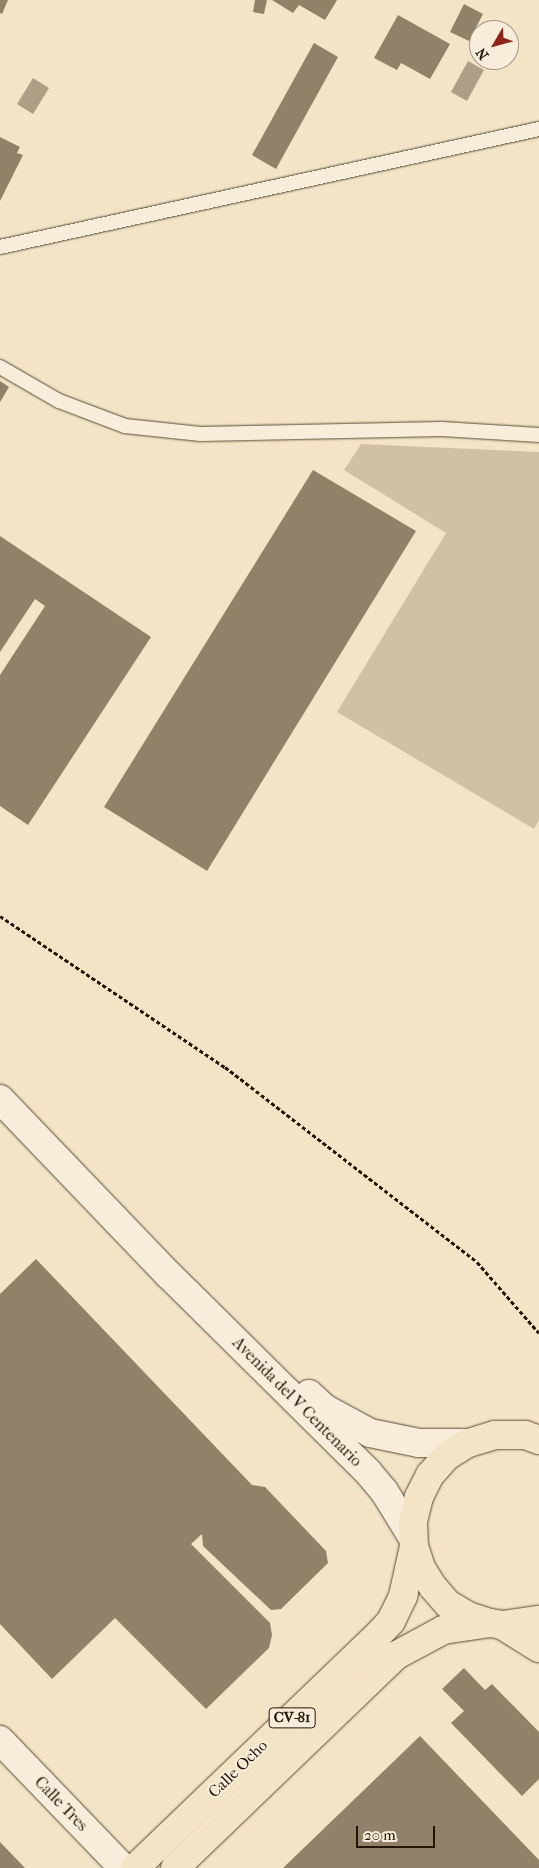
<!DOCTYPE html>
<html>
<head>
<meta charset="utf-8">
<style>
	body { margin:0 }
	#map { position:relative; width:539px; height:1868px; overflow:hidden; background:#f4e4c7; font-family:"IM FELL French Canon",serif }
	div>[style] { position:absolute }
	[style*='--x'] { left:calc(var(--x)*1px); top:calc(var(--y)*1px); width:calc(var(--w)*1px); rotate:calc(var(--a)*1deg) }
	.green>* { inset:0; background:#d0c1a6 }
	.water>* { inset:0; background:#ad9e85 }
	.building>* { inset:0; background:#908169 }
	.path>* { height:3px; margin-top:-1.5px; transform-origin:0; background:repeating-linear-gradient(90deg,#231604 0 4px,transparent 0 6.5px) }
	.roads { filter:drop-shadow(0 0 1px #574a35) drop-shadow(0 0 1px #574a35) }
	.lane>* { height:14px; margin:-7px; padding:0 7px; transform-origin:7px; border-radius:7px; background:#f8eddb }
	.street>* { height:28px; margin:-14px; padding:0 14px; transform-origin:14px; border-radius:14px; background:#f8eddb }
	.secondary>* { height:28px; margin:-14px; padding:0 14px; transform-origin:14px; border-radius:14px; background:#f8eddb }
	.primary>* { height:28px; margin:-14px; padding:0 14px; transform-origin:14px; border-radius:14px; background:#f4e4c7 }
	span { translate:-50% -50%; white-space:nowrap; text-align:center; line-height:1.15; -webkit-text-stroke:4px #f8eddb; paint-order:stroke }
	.shield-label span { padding:1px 4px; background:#f8eddb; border:1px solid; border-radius:4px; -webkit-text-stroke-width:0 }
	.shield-label { font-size:15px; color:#231604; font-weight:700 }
	.street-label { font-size:16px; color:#231604 }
	.north { position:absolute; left:469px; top:20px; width:50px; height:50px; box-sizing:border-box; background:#f8eddb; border:1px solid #a39785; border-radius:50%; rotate:233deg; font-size:14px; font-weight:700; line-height:20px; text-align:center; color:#231604 }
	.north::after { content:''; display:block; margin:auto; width:18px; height:22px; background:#8f2418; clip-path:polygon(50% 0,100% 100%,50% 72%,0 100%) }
	.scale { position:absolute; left:356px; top:1826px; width:79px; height:22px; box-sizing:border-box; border:2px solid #231604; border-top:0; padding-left:6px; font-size:15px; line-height:18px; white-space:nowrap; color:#231604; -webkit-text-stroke:4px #f8eddb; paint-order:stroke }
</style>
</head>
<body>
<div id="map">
	<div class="green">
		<div style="clip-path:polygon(361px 444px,539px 452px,539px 820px,534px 829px,337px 712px,446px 533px,344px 470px)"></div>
	</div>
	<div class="water">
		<div style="clip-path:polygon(468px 61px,484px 70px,467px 101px,451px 92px)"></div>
		<div style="clip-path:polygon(33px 78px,49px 88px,33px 114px,17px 104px)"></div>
	</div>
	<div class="building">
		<div style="clip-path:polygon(0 0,8px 0,2px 14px,0 13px)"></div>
		<div style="clip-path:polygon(255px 0,267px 0,264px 14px,253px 12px)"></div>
		<div style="clip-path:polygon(272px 0,337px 0,325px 20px,299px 5px,293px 13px)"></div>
		<div style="clip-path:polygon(464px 4px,483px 14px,469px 41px,450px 32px)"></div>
		<div style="clip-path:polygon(398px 15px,450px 44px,430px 79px,401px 63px,397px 70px,374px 58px)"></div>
		<div style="clip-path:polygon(314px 43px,338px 57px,276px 169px,252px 155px)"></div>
		<div style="clip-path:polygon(0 137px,20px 147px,17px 153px,23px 155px,0 201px)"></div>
		<div style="clip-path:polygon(0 381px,9px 387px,0 402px)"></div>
		<div style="clip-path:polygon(313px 470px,416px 531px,207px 871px,104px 807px)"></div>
		<div style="clip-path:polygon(0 536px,151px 637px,28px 825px,0 806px,0 675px,45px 606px,35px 599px,0 652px)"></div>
		<div style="clip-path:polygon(36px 1259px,252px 1485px,265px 1487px,326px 1551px,328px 1563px,281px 1609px,271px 1610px,203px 1546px,202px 1534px,191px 1544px,270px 1623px,272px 1635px,269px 1648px,206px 1709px,115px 1618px,52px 1679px,0 1624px,0 1294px)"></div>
		<div style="clip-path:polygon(464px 1668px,485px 1690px,492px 1684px,539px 1732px,539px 1779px,522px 1796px,451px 1723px,464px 1711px,442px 1689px)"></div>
		<div style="clip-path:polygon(420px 1736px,539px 1860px,539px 1868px,283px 1868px)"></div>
		<div style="clip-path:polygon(0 1842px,25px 1868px,0 1868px)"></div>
	</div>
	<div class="path">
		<div style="--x:0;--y:916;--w:271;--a:33.9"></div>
		<div style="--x:225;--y:1067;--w:319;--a:37.7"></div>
		<div style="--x:477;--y:1262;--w:94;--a:48.9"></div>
	</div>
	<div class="roads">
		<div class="lane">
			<div style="--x:0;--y:247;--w:552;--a:-12.35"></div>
			<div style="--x:0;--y:367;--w:68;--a:30"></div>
			<div style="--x:59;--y:401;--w:71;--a:20.7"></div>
			<div style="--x:125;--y:426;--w:76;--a:6"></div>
			<div style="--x:201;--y:434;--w:241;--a:-1.2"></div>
			<div style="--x:442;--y:429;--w:97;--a:3.5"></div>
		</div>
		<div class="street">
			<div style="--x:0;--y:1740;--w:178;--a:46.1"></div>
		</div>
		<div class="secondary">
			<div style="--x:0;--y:1099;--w:244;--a:46.2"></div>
			<div style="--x:169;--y:1275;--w:280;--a:44.7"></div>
			<div style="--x:368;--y:1472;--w:25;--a:50"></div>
			<div style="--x:384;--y:1491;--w:55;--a:58.3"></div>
			<div style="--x:309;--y:1394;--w:21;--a:43"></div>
			<div style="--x:324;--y:1408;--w:52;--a:28.5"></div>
			<div style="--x:370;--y:1433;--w:50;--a:11.5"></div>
			<div style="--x:419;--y:1443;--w:49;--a:0"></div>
		</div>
		<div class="primary">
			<div style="--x:539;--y:1440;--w:15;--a:-160"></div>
			<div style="--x:525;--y:1435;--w:30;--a:180"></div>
			<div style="--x:495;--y:1435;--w:28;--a:163"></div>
			<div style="--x:468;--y:1443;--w:25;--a:148"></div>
			<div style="--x:447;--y:1456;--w:25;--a:132"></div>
			<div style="--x:430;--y:1475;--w:25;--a:117"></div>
			<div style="--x:419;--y:1497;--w:25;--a:104"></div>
			<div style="--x:413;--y:1521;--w:25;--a:88"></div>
			<div style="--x:414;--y:1546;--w:23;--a:72"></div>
			<div style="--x:421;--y:1568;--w:22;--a:58"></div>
			<div style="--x:433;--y:1587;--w:23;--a:49"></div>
			<div style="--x:448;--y:1604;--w:23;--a:31"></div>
			<div style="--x:468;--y:1616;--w:23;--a:18"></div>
			<div style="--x:490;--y:1623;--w:12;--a:9"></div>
			<div style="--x:502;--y:1625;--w:37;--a:-8"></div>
			<div style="--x:502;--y:1625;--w:44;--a:31.9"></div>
			<div style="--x:135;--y:1868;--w:338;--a:-43.8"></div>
			<div style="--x:379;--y:1634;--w:18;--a:-47"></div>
			<div style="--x:391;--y:1621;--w:28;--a:-64"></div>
			<div style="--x:403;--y:1596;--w:51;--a:-77.6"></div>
			<div style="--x:175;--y:1868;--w:306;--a:-43.9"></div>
			<div style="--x:395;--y:1656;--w:55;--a:-28.4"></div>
			<div style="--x:443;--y:1630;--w:48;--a:-8.5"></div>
		</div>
	</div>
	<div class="shield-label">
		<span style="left:292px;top:1718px">CV-81</span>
	</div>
	<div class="street-label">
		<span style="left:297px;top:1402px;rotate:45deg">Avenida del V Centenario</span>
		<span style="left:238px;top:1769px;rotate:-44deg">Calle Ocho</span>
		<span style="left:61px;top:1804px;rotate:46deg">Calle Tres</span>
	</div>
	<div class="north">N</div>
	<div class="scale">20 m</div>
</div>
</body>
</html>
